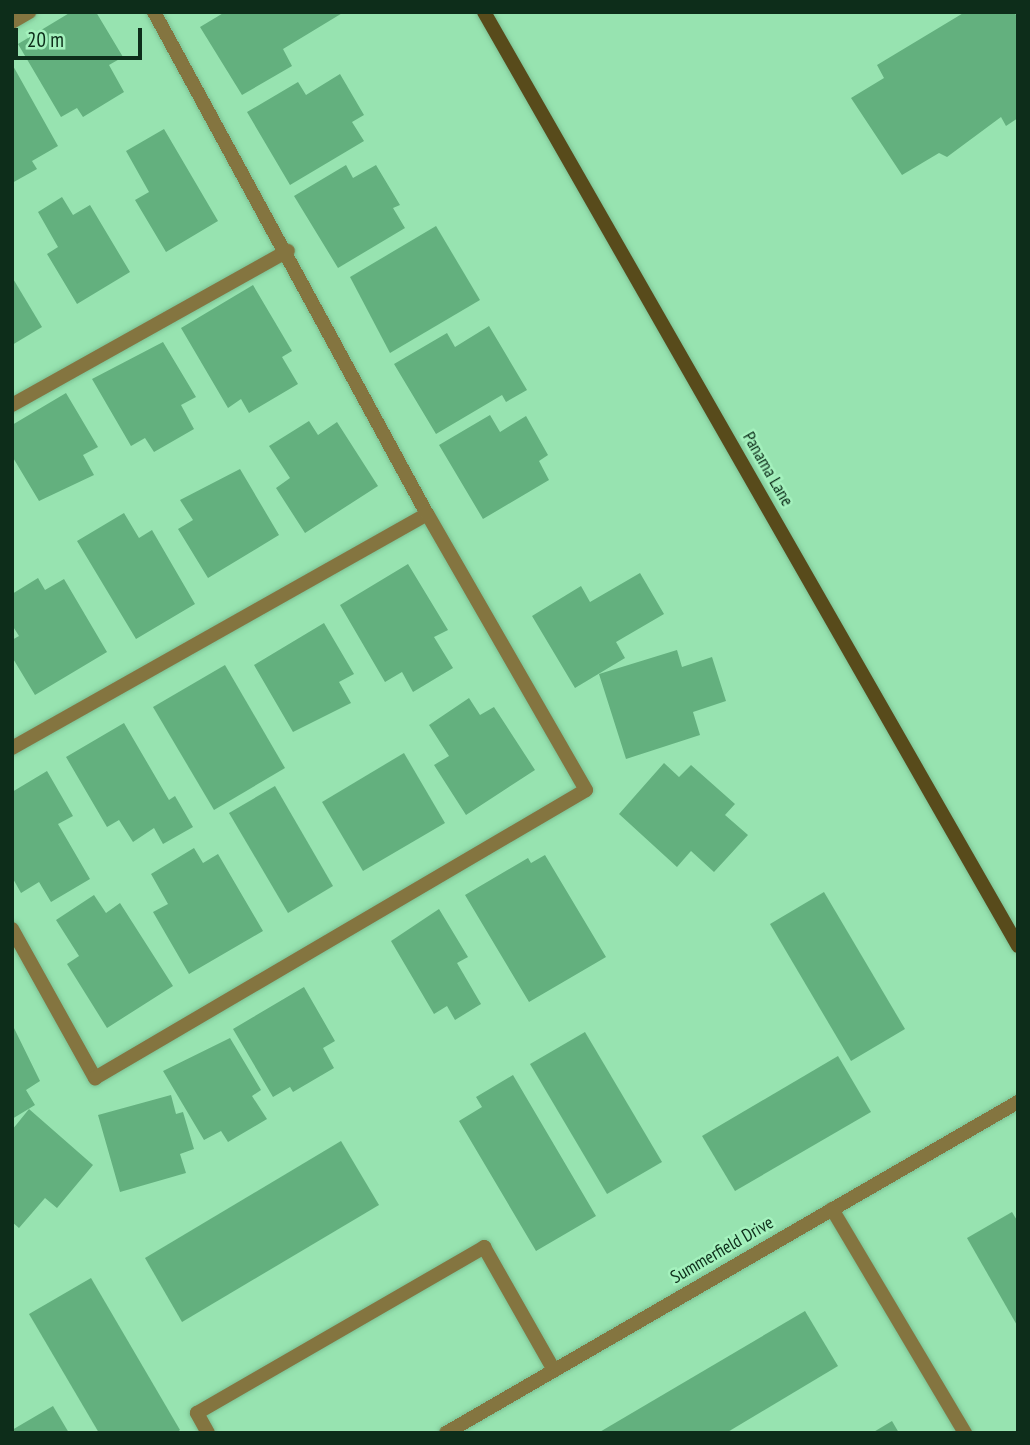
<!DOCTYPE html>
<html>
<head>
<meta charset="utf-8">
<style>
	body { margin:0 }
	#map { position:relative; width:1030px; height:1445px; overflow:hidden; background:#97e3b0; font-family:"PT Sans Narrow",sans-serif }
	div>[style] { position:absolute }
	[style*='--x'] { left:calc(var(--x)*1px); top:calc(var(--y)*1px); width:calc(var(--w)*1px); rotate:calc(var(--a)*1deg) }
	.building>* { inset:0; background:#63b07e }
	.roads { filter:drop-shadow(0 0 2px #7bbf92) drop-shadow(0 0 2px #7bbf92) }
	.service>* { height:14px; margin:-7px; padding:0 7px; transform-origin:7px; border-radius:7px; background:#847540 }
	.minor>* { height:14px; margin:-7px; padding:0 7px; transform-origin:7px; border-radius:7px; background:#847540 }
	.secondary>* { height:14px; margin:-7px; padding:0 7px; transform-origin:7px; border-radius:7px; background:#584b1b }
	span { translate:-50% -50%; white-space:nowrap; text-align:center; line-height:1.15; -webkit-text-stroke:5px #a4f1bd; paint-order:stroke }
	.street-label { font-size:18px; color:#0d2d1a }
	.frame { position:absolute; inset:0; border:14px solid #0d2d1a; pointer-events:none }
	.scale { position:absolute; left:14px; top:28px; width:128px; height:32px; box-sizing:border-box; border:4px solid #0d2d1a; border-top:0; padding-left:9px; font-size:21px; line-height:24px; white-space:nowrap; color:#0d2d1a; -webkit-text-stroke:5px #a4f1bd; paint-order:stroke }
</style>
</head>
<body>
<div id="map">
	<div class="building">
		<div style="clip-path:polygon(71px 12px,96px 12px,123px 57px,109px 65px,124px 92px,83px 117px,77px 108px,61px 117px,18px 44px)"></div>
		<div style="clip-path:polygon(225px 12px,344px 12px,283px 49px,292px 66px,242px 95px,200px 27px)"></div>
		<div style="clip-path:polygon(965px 12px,1014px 12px,1018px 18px,1018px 118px,1006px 126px,1001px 117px,947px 157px,939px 153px,902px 175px,851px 98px,884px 78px,877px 65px)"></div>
		<div style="clip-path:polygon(12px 64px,58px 146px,32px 161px,37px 169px,12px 183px)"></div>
		<div style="clip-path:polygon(340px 74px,364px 115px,352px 122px,364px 141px,290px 185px,247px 112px,298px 82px,306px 95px)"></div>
		<div style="clip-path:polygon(164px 129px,218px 221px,166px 252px,135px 200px,149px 192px,126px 151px)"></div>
		<div style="clip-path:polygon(346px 165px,353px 178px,376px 165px,400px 205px,393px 208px,405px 228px,338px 268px,294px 196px)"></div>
		<div style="clip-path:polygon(62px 197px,73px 215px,90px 205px,130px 272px,77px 304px,47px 254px,58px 247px,38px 212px)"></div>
		<div style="clip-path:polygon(436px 226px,480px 300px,390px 353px,350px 277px)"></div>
		<div style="clip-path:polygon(12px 277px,42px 327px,12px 345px)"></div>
		<div style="clip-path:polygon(253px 285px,292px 351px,282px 357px,298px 384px,249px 413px,241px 399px,228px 408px,181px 328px)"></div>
		<div style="clip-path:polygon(489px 326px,527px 390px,506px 402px,502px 395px,436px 434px,394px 364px,447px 333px,455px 347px)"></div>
		<div style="clip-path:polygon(163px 342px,196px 397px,181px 405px,194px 429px,154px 452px,145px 438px,131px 446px,92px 379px)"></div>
		<div style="clip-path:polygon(66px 393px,98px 447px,83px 455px,94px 475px,39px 501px,12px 456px,12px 425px)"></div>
		<div style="clip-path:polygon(490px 415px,500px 432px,526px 416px,548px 455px,539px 461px,549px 480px,483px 519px,439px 445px)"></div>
		<div style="clip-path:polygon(309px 421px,318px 435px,337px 422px,378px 486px,305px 533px,276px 488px,290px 478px,269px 446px)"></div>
		<div style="clip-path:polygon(240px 469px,279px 535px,208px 578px,178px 529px,193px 520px,180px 500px)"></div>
		<div style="clip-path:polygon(124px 513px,139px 538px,152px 530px,195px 604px,136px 639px,77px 541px)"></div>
		<div style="clip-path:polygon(408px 564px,448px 630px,434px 637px,453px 668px,413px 692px,402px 672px,385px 682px,340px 605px)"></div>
		<div style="clip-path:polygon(640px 573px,664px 614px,616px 642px,625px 658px,575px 688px,532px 616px,581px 586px,590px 602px)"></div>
		<div style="clip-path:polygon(38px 578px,45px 590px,64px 579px,107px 652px,35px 695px,12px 657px,12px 640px,19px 636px,12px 625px,12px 594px)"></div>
		<div style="clip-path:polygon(324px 623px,354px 674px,339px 682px,351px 703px,293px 732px,254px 665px)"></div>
		<div style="clip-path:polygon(677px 650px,682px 667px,712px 657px,726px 701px,693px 712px,700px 735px,626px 759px,599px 674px)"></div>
		<div style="clip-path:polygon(225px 665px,285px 768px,214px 810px,153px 707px)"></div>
		<div style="clip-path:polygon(469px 698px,480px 715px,494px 707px,535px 770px,466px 815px,434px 765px,449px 756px,429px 725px)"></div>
		<div style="clip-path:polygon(124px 723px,169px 800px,175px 796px,193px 827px,163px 844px,154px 828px,133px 842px,119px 820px,107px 827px,66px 757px)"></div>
		<div style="clip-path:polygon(404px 753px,445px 823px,363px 871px,322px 802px)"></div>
		<div style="clip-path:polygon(664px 763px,679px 777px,691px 765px,735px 804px,725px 815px,748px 835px,714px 872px,691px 851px,677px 867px,619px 814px)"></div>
		<div style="clip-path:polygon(47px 771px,73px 816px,58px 824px,90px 879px,51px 902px,39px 882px,21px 893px,12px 877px,12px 792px)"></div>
		<div style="clip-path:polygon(275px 786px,333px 886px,288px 913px,229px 813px)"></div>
		<div style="clip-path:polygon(194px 848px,203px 863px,218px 854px,263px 931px,189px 974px,153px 912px,168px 904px,151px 874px)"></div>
		<div style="clip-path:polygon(545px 855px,606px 957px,529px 1002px,465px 895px,528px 858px,531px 863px)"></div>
		<div style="clip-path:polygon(824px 892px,905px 1029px,851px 1061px,770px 924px)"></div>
		<div style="clip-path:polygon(94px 895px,106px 913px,120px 903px,173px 986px,107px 1028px,67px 964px,79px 956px,56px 920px)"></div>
		<div style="clip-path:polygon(439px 909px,468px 957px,457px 963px,481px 1004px,455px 1020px,447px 1006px,434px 1014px,391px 941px)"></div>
		<div style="clip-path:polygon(304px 987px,335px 1041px,323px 1048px,334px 1068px,293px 1092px,290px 1087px,273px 1097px,233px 1029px)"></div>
		<div style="clip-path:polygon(12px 1024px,40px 1081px,26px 1090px,35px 1105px,12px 1119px)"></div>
		<div style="clip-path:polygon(585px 1032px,662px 1162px,607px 1194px,530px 1064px)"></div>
		<div style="clip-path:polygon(230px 1038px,261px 1090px,252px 1096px,267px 1119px,228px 1142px,221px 1131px,204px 1140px,163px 1071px)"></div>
		<div style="clip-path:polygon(838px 1056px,871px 1112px,735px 1191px,702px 1136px)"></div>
		<div style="clip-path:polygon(513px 1075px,596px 1216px,536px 1251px,459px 1121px,482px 1107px,476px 1097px)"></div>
		<div style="clip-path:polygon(171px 1095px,176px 1114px,183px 1112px,194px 1149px,180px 1154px,186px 1173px,120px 1192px,98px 1115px)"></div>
		<div style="clip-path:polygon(29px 1109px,93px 1165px,57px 1208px,45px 1198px,19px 1228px,12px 1222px,12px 1130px)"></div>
		<div style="clip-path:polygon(341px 1141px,379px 1205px,182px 1322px,145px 1258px)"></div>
		<div style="clip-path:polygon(1012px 1212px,1018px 1222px,1018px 1327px,967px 1238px)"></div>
		<div style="clip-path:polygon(91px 1278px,180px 1430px,176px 1433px,99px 1433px,29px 1314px)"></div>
		<div style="clip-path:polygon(805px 1311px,838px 1366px,726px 1433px,598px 1433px)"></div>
		<div style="clip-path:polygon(53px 1406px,69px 1433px,12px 1433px,12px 1430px)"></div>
		<div style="clip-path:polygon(892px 1421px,899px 1433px,872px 1433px)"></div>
	</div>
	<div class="roads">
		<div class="service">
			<div style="--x:12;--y:22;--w:20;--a:-30"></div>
			<div style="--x:12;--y:405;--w:316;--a:-29.2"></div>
			<div style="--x:12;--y:748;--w:476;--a:-29.4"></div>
			<div style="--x:12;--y:929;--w:171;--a:60.9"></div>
			<div style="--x:95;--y:1078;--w:569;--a:-30.39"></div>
			<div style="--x:586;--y:790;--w:319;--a:-119.9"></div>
			<div style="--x:427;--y:514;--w:571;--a:-118.54"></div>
			<div style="--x:832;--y:1209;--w:261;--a:59.3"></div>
			<div style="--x:208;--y:1433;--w:23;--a:-119"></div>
			<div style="--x:197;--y:1413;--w:332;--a:-30"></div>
			<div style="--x:484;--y:1247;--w:142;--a:60.4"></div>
		</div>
		<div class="minor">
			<div style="--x:446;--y:1433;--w:661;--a:-30.06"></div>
		</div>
		<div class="secondary">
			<div style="--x:484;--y:12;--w:1076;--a:60.24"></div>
		</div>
	</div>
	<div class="street-label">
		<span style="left:768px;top:469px;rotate:60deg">Panama Lane</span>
		<span style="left:722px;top:1250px;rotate:-30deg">Summerfield Drive</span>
	</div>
	<div class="frame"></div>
	<div class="scale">20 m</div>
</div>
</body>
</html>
